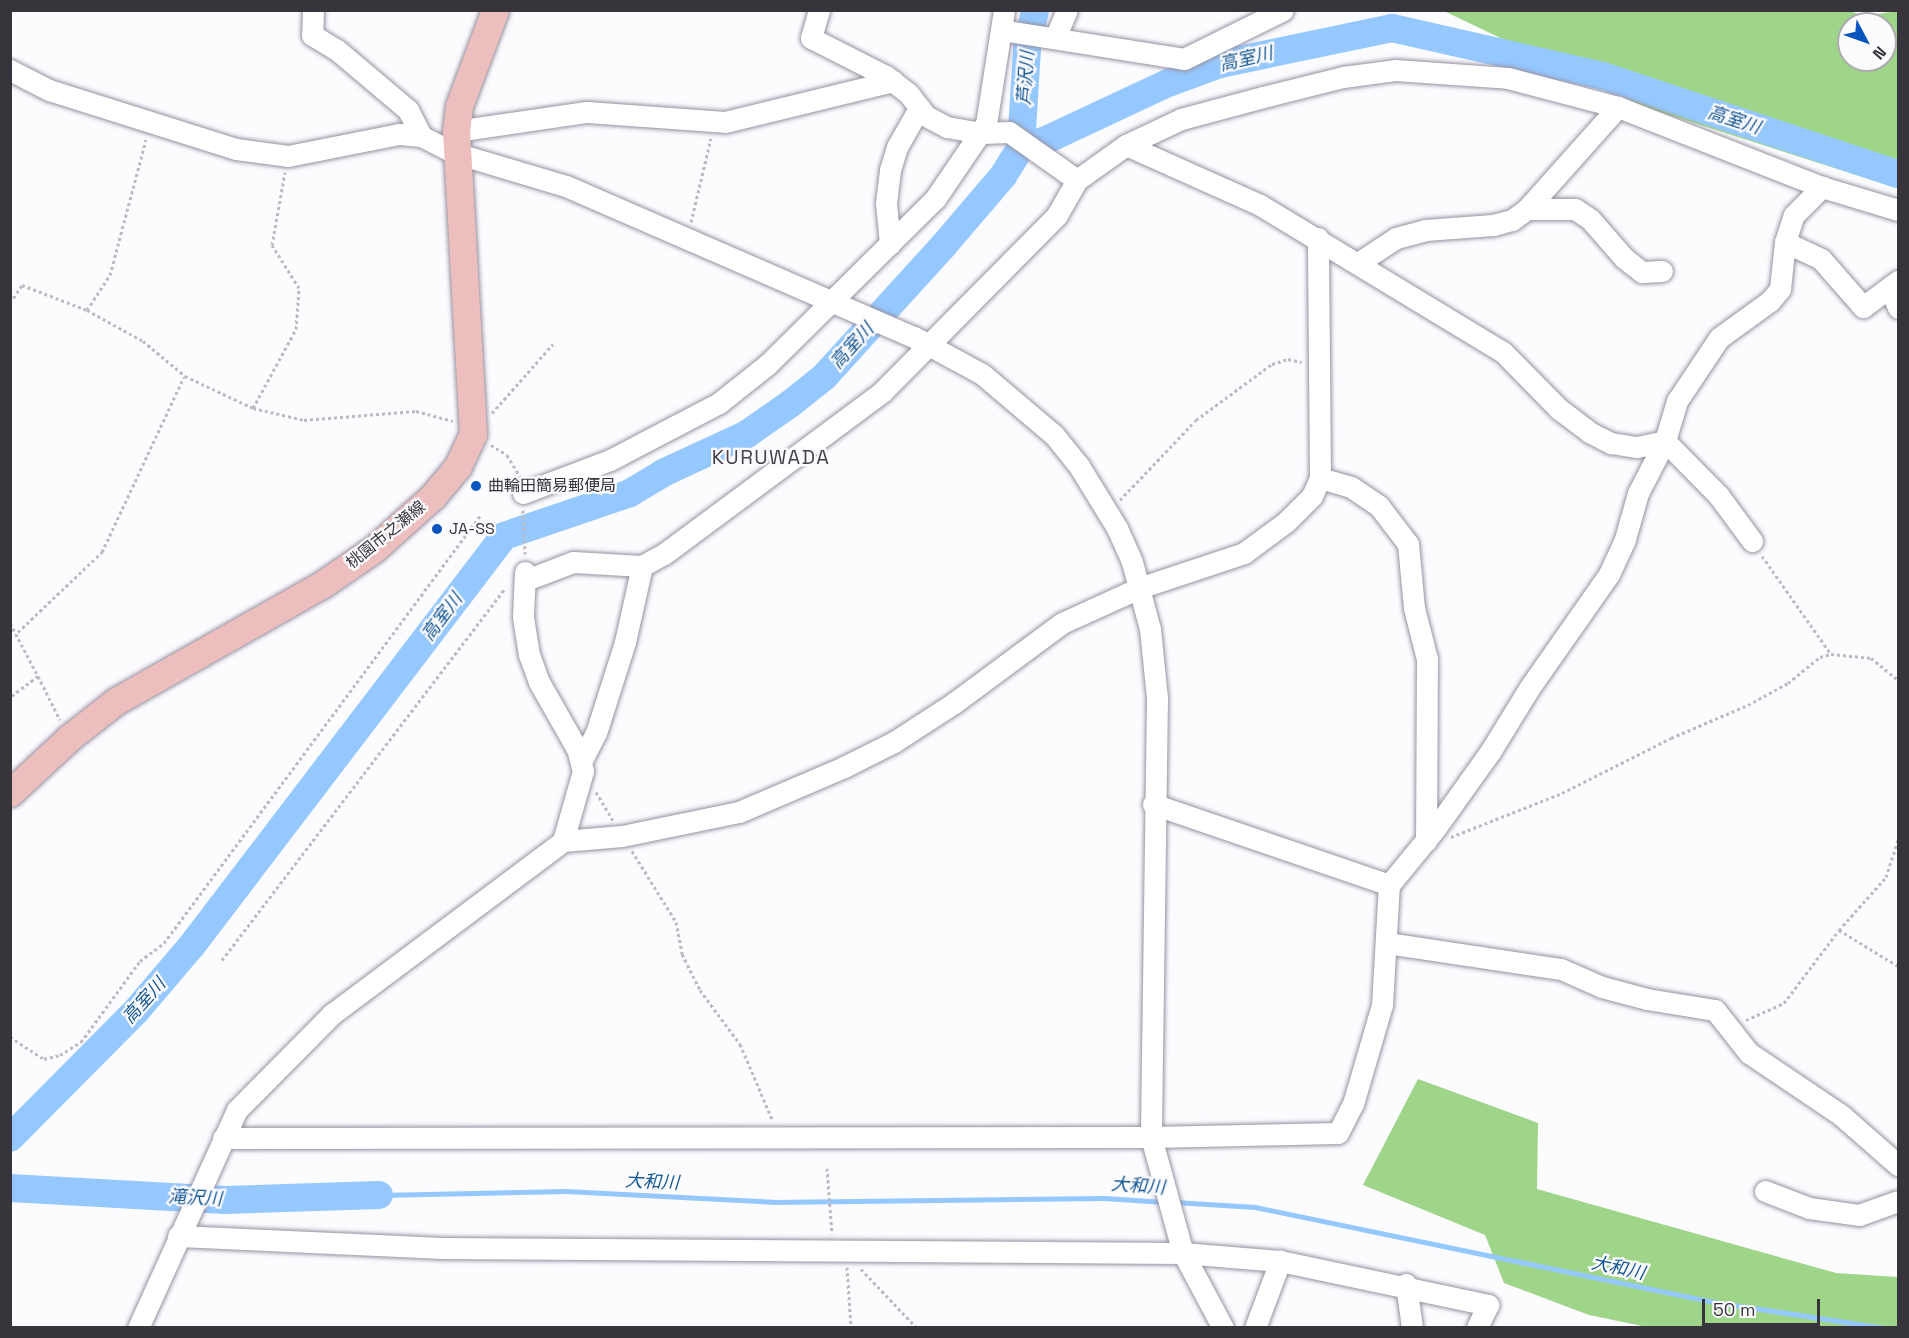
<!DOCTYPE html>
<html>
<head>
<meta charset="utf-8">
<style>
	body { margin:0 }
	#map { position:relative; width:1909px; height:1338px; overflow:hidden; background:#fcfbfe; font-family:"Space Grotesk","Noto Sans JP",sans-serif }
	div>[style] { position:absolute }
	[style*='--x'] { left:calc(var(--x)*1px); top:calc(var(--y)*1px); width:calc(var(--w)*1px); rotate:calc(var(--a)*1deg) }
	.forest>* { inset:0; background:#9ed589 }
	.stream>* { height:4.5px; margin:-2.25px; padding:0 2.25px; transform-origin:2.25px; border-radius:2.25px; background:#95c8ff }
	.river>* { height:28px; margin:-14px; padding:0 14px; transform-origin:14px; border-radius:14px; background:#95c8ff }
	.path>* { height:3px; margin-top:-1.5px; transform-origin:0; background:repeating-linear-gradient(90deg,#bcbabf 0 3px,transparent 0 6px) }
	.roads { filter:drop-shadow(0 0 2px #9791a0) drop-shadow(0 0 2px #9791a0) }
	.minor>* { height:21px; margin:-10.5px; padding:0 10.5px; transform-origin:10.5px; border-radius:10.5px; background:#fff }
	.major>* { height:27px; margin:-13.5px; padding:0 13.5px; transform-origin:13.5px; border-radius:13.5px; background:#ecbebe }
	.dots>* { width:16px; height:16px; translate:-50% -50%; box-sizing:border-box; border:3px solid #fcfbfe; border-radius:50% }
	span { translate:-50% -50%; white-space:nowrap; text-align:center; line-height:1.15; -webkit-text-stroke:4.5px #fcfbfe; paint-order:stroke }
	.poi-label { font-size:16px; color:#37343b }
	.left { translate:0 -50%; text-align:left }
	.street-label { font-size:16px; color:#37343b }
	.water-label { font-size:18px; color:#135693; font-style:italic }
	.quarter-label { font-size:20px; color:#46404d; letter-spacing:1.5px }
	.frame { position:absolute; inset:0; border:12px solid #37343b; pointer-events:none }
	.north { position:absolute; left:1837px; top:12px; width:60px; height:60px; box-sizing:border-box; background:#fcfbfe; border:2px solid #adabb0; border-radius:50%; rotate:131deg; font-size:16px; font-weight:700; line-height:24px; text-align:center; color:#37343b }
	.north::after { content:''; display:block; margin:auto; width:21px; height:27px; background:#0855bf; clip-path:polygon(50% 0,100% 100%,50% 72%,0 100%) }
	.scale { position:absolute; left:1702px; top:1299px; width:118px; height:27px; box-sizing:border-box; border:3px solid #37343b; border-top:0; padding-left:8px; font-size:18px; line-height:21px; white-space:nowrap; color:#37343b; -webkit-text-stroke:4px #fcfbfe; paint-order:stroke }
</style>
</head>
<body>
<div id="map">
	<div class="forest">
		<div style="clip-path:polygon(evenodd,1848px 10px,1863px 16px,1898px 11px,1897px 188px,1644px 107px,1444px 11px,1848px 10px,1849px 24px,1885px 24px,1885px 60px,1849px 60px,1849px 24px)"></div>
		<div style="clip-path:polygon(1418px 1079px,1538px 1123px,1537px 1189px,1836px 1273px,1898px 1277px,1898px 1327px,1647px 1327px,1589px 1315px,1504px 1283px,1485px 1235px,1363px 1185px)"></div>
	</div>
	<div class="stream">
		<div style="--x:379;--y:1195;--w:187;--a:-1.2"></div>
		<div style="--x:566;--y:1191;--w:207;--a:3"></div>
		<div style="--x:773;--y:1202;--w:332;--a:-0.7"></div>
		<div style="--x:1105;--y:1198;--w:59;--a:3.9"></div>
		<div style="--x:1175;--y:1202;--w:80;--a:3.6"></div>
		<div style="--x:1255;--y:1207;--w:470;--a:11.7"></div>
		<div style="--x:1715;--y:1302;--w:171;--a:8.7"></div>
	</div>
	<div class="river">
		<div style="--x:1021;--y:147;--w:99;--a:-86.5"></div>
		<div style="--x:1027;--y:48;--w:39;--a:-78"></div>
		<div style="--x:10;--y:1138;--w:179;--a:-45.2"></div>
		<div style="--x:136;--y:1011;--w:88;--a:-49.6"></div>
		<div style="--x:193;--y:944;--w:513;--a:-52.68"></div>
		<div style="--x:504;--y:536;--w:133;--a:-18.8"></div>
		<div style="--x:630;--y:493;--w:39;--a:-31"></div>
		<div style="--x:663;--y:473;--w:93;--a:-24.9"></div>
		<div style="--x:747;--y:434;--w:52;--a:-34.9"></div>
		<div style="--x:790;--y:404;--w:43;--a:-38.5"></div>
		<div style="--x:824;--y:377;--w:178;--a:-47.7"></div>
		<div style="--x:944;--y:245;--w:91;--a:-49.5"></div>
		<div style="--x:1003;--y:176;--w:34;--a:-58"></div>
		<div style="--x:1021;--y:147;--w:24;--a:-15"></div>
		<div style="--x:1044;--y:141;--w:137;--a:-25.1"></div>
		<div style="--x:1168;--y:83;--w:55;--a:-20.1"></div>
		<div style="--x:1220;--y:64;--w:176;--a:-11.8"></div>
		<div style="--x:1392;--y:28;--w:216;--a:12.8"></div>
		<div style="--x:1603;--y:76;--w:311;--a:18.4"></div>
		<div style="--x:10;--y:1188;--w:215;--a:3.2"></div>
		<div style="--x:225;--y:1200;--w:154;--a:-1.9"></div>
	</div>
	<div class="path">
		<div style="--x:691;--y:222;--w:86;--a:-76.6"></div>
		<div style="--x:10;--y:303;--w:22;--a:-56"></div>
		<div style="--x:22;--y:285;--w:70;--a:21"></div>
		<div style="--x:87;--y:310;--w:64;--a:29"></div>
		<div style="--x:143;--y:341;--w:55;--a:39.8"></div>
		<div style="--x:185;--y:376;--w:75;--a:25.2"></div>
		<div style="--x:253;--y:408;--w:52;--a:13.2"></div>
		<div style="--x:304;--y:420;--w:112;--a:-4.6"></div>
		<div style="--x:416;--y:411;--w:38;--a:15"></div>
		<div style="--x:87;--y:310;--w:42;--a:-56.7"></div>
		<div style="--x:110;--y:275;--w:140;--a:-75.1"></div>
		<div style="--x:253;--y:408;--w:90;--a:-61.4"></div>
		<div style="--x:296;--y:329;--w:41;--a:-85.8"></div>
		<div style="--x:299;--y:288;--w:51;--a:-122.1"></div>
		<div style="--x:272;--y:245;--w:74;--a:-79.9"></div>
		<div style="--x:492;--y:413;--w:92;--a:-48.5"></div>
		<div style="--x:491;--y:445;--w:19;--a:32"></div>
		<div style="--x:507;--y:455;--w:26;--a:59"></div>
		<div style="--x:1120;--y:500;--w:110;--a:-46.5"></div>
		<div style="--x:1196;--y:420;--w:94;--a:-36.4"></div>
		<div style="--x:1272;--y:364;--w:17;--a:-17"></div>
		<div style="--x:1288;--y:359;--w:14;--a:12"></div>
		<div style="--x:523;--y:510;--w:44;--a:87.4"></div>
		<div style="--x:1762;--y:556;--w:120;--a:54.9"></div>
		<div style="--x:1831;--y:654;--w:40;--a:5.7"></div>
		<div style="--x:1871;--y:658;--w:35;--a:39"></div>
		<div style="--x:10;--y:623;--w:60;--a:62.2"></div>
		<div style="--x:38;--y:676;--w:35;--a:143"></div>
		<div style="--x:18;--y:632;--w:116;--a:-43.6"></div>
		<div style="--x:102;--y:552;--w:193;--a:-64.9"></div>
		<div style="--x:38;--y:676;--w:49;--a:63.4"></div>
		<div style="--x:596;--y:792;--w:33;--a:59"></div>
		<div style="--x:1451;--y:837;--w:119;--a:-21.6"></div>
		<div style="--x:1562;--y:793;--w:122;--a:-26.8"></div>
		<div style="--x:1671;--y:738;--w:84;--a:-23.2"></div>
		<div style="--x:1748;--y:705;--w:46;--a:-28.8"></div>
		<div style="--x:1788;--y:683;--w:41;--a:-39.1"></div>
		<div style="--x:1820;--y:657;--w:11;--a:-15"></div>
		<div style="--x:632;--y:851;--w:84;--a:58.2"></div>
		<div style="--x:676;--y:922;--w:33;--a:79"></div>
		<div style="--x:682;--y:954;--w:40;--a:63.4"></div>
		<div style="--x:700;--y:990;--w:67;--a:53.5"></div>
		<div style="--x:740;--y:1044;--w:82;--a:66.9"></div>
		<div style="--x:1839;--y:930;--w:69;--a:31.4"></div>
		<div style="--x:222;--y:960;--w:467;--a:-52.7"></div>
		<div style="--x:1746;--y:1020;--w:42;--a:-24.1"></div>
		<div style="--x:1784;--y:1003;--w:91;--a:-53"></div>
		<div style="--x:1839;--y:930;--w:71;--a:-48.4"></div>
		<div style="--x:1886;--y:877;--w:40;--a:-72"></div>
		<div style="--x:10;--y:1037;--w:40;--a:32.9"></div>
		<div style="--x:44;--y:1059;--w:16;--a:-14"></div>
		<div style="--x:60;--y:1055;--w:25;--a:-32"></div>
		<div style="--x:81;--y:1042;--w:100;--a:-53.9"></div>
		<div style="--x:140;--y:961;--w:30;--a:-37"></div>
		<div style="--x:164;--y:943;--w:531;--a:-53.5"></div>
		<div style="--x:827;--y:1168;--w:66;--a:85.7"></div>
		<div style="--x:847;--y:1267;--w:61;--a:86.2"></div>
		<div style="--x:861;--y:1269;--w:81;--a:46.5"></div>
	</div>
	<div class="roads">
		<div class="minor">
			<div style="--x:313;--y:10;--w:25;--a:92"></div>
			<div style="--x:312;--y:35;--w:29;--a:31"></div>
			<div style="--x:337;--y:50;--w:93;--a:40.2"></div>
			<div style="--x:408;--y:110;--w:29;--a:63"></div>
			<div style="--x:819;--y:10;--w:29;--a:106"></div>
			<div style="--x:811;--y:38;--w:84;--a:26.9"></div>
			<div style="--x:886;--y:76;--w:28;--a:38"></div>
			<div style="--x:908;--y:93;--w:29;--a:52"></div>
			<div style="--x:926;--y:116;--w:24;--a:28"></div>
			<div style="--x:947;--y:127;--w:35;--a:10"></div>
			<div style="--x:981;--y:133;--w:28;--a:-2"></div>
			<div style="--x:1009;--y:132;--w:83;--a:35.2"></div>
			<div style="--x:1001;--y:30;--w:185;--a:9"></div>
			<div style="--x:1184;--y:59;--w:110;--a:-26.3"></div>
			<div style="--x:1055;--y:38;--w:30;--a:-67"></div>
			<div style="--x:10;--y:70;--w:44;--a:27.1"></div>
			<div style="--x:49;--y:90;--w:196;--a:17.5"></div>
			<div style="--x:236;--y:149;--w:52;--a:7.7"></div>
			<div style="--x:288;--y:156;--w:113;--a:-11.2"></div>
			<div style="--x:399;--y:134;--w:22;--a:5"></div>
			<div style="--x:421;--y:136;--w:38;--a:27"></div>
			<div style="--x:455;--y:153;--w:116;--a:16.6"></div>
			<div style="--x:566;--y:186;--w:379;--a:23.5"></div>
			<div style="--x:914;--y:337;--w:77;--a:28.6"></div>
			<div style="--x:982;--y:374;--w:94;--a:40.3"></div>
			<div style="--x:1054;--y:435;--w:40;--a:51"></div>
			<div style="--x:1079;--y:466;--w:73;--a:58.5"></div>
			<div style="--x:1117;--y:528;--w:37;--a:66"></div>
			<div style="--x:1132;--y:562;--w:69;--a:75"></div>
			<div style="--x:1150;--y:629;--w:69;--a:84.2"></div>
			<div style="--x:1157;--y:698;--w:439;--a:90.8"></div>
			<div style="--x:1151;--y:1137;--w:120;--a:74.6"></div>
			<div style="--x:1183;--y:1253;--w:85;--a:61.9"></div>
			<div style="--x:456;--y:131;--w:132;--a:-8.3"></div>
			<div style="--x:587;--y:112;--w:138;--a:4.1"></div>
			<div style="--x:725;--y:122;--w:173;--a:-13.7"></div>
			<div style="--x:1126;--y:145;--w:147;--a:24.1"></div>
			<div style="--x:1260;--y:205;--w:284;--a:31.2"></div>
			<div style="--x:1503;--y:352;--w:80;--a:45.5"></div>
			<div style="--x:1559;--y:409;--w:38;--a:37"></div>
			<div style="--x:1589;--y:432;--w:25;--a:27"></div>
			<div style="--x:1611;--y:443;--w:26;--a:9"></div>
			<div style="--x:1637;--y:447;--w:29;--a:-12"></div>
			<div style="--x:1665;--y:441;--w:77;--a:45.5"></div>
			<div style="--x:1719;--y:496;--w:56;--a:53.7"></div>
			<div style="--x:1527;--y:209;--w:48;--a:0"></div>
			<div style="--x:1575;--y:209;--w:18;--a:34"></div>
			<div style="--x:1590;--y:219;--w:52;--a:48.9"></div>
			<div style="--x:1624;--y:258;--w:23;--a:38"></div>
			<div style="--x:1642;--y:272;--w:20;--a:-3"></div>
			<div style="--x:1785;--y:242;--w:40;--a:25"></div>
			<div style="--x:1821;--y:259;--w:64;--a:48.8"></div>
			<div style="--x:1863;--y:307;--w:44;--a:-36.6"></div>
			<div style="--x:890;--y:244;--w:41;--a:-95.6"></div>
			<div style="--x:886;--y:203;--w:33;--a:-83"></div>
			<div style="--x:890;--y:170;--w:24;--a:-73"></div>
			<div style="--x:897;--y:147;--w:43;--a:-60.4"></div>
			<div style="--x:1358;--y:263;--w:45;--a:-33.3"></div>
			<div style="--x:1396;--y:238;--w:30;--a:-15"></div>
			<div style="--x:1425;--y:230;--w:68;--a:-4.2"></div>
			<div style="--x:1493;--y:225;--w:20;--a:-15"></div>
			<div style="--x:1512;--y:220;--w:19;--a:-36"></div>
			<div style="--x:1527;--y:209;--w:137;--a:-48.3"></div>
			<div style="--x:1890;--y:287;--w:22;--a:69"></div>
			<div style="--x:1320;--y:478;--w:32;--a:16"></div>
			<div style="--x:1351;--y:487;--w:34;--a:34"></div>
			<div style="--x:1379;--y:506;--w:48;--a:52.7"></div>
			<div style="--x:1408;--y:544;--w:64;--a:84.6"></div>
			<div style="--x:1414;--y:608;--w:53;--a:75.7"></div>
			<div style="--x:1427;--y:659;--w:182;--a:90.3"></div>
			<div style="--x:523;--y:493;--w:93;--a:-20.8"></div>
			<div style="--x:610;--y:460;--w:123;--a:-27.6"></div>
			<div style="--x:719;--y:403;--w:61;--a:-38.4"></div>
			<div style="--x:767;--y:365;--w:236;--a:-44.7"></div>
			<div style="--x:935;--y:199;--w:91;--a:-55.8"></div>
			<div style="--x:986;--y:124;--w:115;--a:-81"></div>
			<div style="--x:526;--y:580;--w:50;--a:-21"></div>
			<div style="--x:573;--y:562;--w:69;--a:3.3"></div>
			<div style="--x:642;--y:566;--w:25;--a:-29"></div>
			<div style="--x:664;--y:554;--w:272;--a:-36.6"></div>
			<div style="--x:882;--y:392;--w:249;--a:-45.3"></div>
			<div style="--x:1057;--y:215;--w:40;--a:-60.3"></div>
			<div style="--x:1077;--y:180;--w:60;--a:-35.5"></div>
			<div style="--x:1126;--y:145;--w:61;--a:-25.3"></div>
			<div style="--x:1181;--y:119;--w:85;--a:-15"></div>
			<div style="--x:1263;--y:97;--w:82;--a:-14"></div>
			<div style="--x:1343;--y:77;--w:52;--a:-7.7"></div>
			<div style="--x:1395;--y:70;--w:113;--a:4"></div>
			<div style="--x:1508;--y:78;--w:114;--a:14.8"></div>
			<div style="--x:1618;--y:107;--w:219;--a:21.4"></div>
			<div style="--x:1822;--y:187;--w:79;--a:16.8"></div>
			<div style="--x:581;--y:762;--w:33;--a:-63"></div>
			<div style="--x:596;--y:733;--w:96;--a:-72.3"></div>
			<div style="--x:625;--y:642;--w:78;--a:-77.4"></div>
			<div style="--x:1153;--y:804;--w:250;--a:18.9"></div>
			<div style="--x:563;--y:841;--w:59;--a:-4.8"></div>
			<div style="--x:622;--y:836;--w:119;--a:-11.6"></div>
			<div style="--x:739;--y:812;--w:114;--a:-23.2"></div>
			<div style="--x:844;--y:767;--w:56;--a:-26.6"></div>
			<div style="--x:894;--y:742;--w:72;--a:-33"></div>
			<div style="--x:954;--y:703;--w:134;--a:-36.5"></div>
			<div style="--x:1062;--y:623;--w:85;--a:-24.4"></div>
			<div style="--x:1139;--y:588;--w:111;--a:-18.4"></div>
			<div style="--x:1244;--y:553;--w:52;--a:-36.4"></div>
			<div style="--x:1286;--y:522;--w:37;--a:-45"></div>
			<div style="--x:1312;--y:496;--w:20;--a:-66"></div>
			<div style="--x:1320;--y:478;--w:240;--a:-90.5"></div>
			<div style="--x:1387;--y:943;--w:176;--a:8.5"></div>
			<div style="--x:1561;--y:969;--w:45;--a:23.7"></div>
			<div style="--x:1602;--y:987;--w:47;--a:14.9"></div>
			<div style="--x:1647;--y:999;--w:69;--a:9.2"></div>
			<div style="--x:1715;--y:1010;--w:55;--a:51.7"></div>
			<div style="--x:1749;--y:1053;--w:111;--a:34"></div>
			<div style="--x:1841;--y:1115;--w:76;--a:41.3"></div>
			<div style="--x:223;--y:1138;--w:928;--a:-0.06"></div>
			<div style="--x:1151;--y:1137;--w:187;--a:-1.2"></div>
			<div style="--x:1338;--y:1133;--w:33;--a:-63"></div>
			<div style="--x:1353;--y:1104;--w:103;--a:-73.7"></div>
			<div style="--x:1382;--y:1005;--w:120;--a:-86.7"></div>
			<div style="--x:1389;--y:885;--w:72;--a:-50.6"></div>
			<div style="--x:1435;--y:829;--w:95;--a:-54.5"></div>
			<div style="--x:1490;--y:752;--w:76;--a:-58.4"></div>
			<div style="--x:1530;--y:687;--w:138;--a:-55"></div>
			<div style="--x:1609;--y:574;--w:38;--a:-65"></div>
			<div style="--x:1625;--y:539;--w:48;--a:-74.2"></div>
			<div style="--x:1638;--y:493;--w:59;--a:-62.6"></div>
			<div style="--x:1665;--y:441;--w:42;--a:-73.3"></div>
			<div style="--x:1677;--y:401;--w:76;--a:-56.3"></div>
			<div style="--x:1719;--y:338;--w:63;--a:-36"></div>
			<div style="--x:1770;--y:301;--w:16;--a:-50"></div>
			<div style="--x:1780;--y:289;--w:47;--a:-83.9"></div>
			<div style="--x:1785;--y:242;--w:28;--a:-72"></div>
			<div style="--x:1794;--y:215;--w:40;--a:-45"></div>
			<div style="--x:1765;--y:1191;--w:47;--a:21.1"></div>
			<div style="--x:1809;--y:1208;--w:50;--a:8"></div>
			<div style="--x:1859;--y:1215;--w:41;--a:-19.7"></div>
			<div style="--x:178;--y:1236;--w:260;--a:2.6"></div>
			<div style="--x:438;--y:1248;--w:745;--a:0.38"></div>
			<div style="--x:1183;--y:1253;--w:97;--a:4.7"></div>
			<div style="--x:1280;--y:1261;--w:213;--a:11.9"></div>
			<div style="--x:1488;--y:1305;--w:25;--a:116"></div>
			<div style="--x:1406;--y:1284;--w:44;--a:82.2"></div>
			<div style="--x:138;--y:1328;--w:239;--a:-65.6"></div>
			<div style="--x:237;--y:1110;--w:135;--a:-45.3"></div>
			<div style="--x:332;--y:1014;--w:289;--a:-36.8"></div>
			<div style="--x:563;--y:841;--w:73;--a:-74.1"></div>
			<div style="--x:583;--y:771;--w:23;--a:-105"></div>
			<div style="--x:577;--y:749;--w:77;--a:-119.6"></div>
			<div style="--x:539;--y:682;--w:29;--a:-110"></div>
			<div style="--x:529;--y:655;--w:39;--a:-99"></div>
			<div style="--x:523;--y:616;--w:44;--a:-87.4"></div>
			<div style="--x:1255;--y:1328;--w:72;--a:-69.5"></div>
		</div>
		<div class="major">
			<div style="--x:10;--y:793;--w:81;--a:-43"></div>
			<div style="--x:69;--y:738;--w:60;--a:-38.2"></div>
			<div style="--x:116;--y:701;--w:238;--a:-29.5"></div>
			<div style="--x:323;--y:584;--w:62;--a:-34.5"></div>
			<div style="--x:374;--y:549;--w:79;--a:-41.9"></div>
			<div style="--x:433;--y:496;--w:39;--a:-50"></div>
			<div style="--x:458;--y:466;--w:35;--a:-65"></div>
			<div style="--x:473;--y:434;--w:303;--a:-93.2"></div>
			<div style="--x:456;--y:131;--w:25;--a:-83"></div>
			<div style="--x:459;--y:106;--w:103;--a:-69.4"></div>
		</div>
	</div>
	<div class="dots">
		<div style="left:476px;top:486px;background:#0855bf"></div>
		<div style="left:437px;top:529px;background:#0855bf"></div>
	</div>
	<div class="poi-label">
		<span class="left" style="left:488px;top:486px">曲輪田簡易郵便局</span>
		<span class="left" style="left:449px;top:529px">JA-SS</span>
	</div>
	<div class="street-label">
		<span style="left:386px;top:535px;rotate:-39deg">桃園市之瀬線</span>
	</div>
	<div class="water-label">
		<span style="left:1246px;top:59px;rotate:-13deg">高室川</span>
		<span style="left:1026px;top:78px;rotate:-86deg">芦沢川</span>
		<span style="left:1734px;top:120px;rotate:18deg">高室川</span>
		<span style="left:852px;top:346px;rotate:-48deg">高室川</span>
		<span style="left:442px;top:617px;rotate:-53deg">高室川</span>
		<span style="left:144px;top:1001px;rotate:-48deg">高室川</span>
		<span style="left:652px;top:1182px;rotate:3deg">大和川</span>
		<span style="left:1138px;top:1186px;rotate:4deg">大和川</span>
		<span style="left:195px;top:1198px;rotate:3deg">滝沢川</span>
		<span style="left:1618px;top:1268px;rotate:12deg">大和川</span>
	</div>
	<div class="quarter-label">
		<span style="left:771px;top:457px">KURUWADA</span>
	</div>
	<div class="frame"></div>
	<div class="north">N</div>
	<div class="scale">50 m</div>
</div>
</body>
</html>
